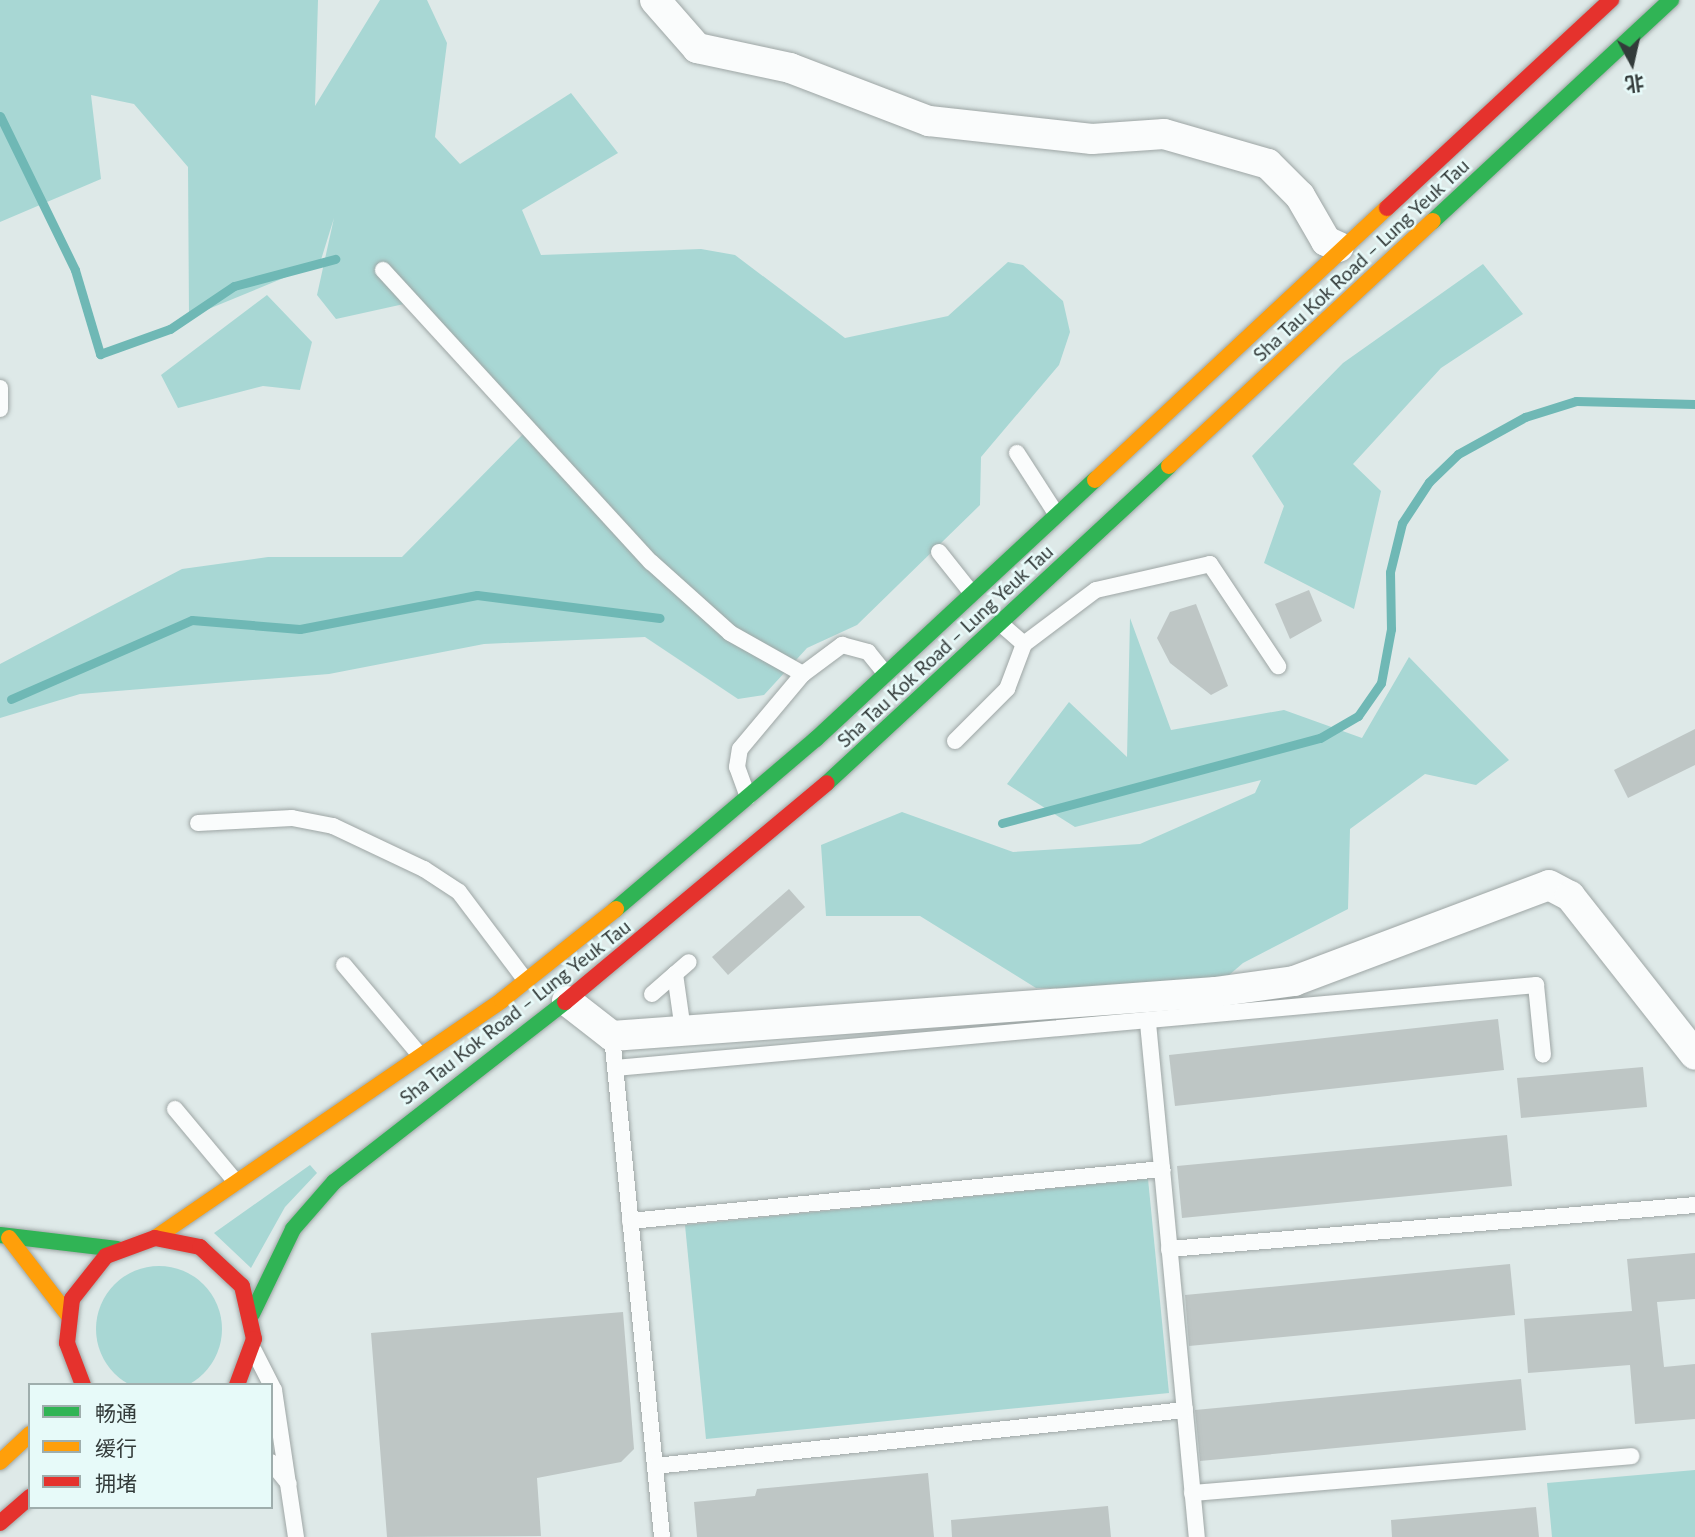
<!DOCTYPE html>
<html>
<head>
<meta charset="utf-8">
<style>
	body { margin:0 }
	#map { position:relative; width:1695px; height:1537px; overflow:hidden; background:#dee9e8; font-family:Lato,"Noto Sans SC",sans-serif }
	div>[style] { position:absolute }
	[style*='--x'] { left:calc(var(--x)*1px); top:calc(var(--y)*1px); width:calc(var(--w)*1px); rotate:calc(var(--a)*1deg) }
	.green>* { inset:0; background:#a8d7d4 }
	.round { border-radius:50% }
	.stream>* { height:9px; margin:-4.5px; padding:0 4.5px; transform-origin:4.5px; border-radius:4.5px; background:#6fb8b5 }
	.building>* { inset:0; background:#bec6c5 }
	.roads { filter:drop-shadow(0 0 2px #9ea6a5) drop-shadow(0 0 2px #9ea6a5) }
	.lane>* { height:16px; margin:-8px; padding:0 8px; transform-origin:8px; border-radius:8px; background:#fafcfc }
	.street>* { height:30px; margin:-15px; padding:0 15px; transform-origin:15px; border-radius:15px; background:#fafcfc }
	.fast>* { height:16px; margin:-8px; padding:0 8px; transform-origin:8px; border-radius:8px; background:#30b455 }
	.slow>* { height:16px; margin:-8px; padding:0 8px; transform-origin:8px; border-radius:8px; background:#ff9f0a }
	.jam>* { height:16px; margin:-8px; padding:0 8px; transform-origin:8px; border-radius:8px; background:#e5322d }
	span { translate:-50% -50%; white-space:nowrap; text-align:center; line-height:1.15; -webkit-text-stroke:5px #e7faf9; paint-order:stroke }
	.street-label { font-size:19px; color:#333b3a }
	.legend { position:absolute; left:28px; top:1383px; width:245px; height:126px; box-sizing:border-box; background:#e7faf9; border:2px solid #9faead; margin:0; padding:9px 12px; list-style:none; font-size:21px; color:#333b3a }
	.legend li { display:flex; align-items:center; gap:14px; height:35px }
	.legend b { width:35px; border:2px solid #9faead }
	.north { position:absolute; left:1597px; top:28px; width:70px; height:70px; -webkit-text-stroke:5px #e7faf9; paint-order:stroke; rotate:172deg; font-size:19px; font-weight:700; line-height:28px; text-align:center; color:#333b3a }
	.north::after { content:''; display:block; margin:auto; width:24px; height:32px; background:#333b3a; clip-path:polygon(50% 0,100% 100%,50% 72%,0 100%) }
</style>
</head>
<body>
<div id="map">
	<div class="green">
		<div style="clip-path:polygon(0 0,318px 0,315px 106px,380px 0,427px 0,447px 43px,435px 137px,460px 164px,571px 93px,618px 153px,522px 210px,541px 255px,701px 249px,735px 255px,845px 338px,948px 316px,1008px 262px,1023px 265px,1063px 301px,1070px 332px,1059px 365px,981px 457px,980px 505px,857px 625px,807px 648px,764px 695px,738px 699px,645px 637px,484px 644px,329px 674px,80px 694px,0 718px,0 664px,182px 569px,268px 557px,402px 557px,530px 427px,413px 302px,336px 319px,317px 295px,334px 218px,320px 263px,189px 317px,188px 167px,134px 104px,91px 95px,101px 179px,0 222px)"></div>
		<div style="clip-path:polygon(1483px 264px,1523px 314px,1441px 368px,1353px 464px,1381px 491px,1354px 609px,1264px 563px,1284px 506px,1252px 456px,1343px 363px)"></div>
		<div style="clip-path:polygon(267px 295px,312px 342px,300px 390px,263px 386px,178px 408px,161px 375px)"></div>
		<div style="clip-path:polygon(1130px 618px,1171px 730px,1284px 710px,1362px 738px,1409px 657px,1509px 760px,1476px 785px,1425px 774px,1350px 829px,1348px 909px,1243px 963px,1213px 989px,1036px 988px,920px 916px,826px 916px,821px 845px,902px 812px,1013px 852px,1140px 844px,1255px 793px,1261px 780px,1075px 827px,1007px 784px,1069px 702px,1127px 757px)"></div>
		<div style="clip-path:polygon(310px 1165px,317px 1173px,285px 1207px,251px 1268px,214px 1233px)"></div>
		<div style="clip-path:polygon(1148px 1179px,1169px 1393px,706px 1439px,685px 1225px)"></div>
		<div class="round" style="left:96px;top:1266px;width:126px;height:126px"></div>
		<div style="clip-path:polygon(1695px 1470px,1695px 1537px,1552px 1537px,1547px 1483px)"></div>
	</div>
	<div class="stream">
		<div style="--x:0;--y:116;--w:171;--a:64"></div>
		<div style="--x:75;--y:270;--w:88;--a:73.4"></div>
		<div style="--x:100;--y:354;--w:74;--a:-19.7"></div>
		<div style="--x:170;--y:329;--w:77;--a:-33.9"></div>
		<div style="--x:234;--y:286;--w:105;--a:-15"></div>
		<div style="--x:11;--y:699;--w:197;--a:-23.6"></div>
		<div style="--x:192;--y:620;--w:108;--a:4.8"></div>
		<div style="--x:300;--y:629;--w:180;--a:-10.9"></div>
		<div style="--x:477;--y:595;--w:184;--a:7.2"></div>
		<div style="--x:1002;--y:823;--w:329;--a:-15"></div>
		<div style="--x:1320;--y:738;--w:44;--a:-30.1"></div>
		<div style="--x:1358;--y:716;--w:40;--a:-55.1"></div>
		<div style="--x:1381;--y:683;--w:55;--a:-79.5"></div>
		<div style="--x:1391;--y:629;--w:57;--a:-91"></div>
		<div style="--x:1390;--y:572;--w:50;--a:-76.2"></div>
		<div style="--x:1402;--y:523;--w:49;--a:-56.6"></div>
		<div style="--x:1429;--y:482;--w:40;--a:-44"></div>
		<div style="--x:1458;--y:454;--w:77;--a:-28.9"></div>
		<div style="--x:1525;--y:417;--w:53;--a:-17.4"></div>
		<div style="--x:1576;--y:401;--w:119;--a:1.4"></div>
	</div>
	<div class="building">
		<div style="clip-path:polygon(1309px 590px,1322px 621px,1290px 639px,1275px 604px)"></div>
		<div style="clip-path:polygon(1196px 604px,1228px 686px,1211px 695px,1170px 663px,1157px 638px,1170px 612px)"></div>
		<div style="clip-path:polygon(1695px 729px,1695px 765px,1628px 798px,1614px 770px)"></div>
		<div style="clip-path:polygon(789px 889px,805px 907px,728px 975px,712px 957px)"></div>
		<div style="clip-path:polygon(1498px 1019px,1504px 1070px,1175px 1106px,1169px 1055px)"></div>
		<div style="clip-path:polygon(1643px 1067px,1647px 1107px,1521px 1118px,1517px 1078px)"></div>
		<div style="clip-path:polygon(1507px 1135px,1512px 1186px,1182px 1218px,1177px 1166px)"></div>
		<div style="clip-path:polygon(1695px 1253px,1695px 1299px,1657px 1302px,1664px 1367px,1695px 1364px,1695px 1419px,1635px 1424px,1630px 1365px,1528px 1373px,1524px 1319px,1632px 1311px,1627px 1259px)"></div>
		<div style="clip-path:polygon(1510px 1264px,1515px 1315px,1189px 1346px,1185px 1295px)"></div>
		<div style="clip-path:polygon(623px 1312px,634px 1449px,621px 1462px,537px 1478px,541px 1536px,387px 1537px,371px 1333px)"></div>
		<div style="clip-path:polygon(1521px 1379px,1526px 1430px,1200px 1461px,1195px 1410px)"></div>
		<div style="clip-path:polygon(928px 1473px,934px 1537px,697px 1537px,694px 1502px,755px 1496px,757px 1489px)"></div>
		<div style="clip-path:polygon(1108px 1506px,1111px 1537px,952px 1537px,951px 1520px)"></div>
		<div style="clip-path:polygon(1536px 1507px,1539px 1537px,1392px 1537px,1391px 1520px)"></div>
	</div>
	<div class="roads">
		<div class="lane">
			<div style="--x:383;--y:270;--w:396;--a:47.5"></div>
			<div style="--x:651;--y:562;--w:106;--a:41.9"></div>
			<div style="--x:730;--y:633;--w:84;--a:29.3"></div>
			<div style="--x:0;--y:388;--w:21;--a:90"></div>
			<div style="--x:1017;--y:453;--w:70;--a:57.2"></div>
			<div style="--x:939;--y:552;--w:50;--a:51.5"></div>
			<div style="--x:1001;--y:624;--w:30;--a:41"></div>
			<div style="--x:1024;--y:644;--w:90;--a:-36.9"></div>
			<div style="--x:1096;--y:590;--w:117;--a:-12.8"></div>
			<div style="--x:1210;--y:564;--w:123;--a:56.3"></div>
			<div style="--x:955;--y:741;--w:74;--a:-45"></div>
			<div style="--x:1007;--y:689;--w:48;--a:-69.3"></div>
			<div style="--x:748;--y:797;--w:32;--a:-110"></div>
			<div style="--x:737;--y:767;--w:18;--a:-81"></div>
			<div style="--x:740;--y:749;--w:98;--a:-50"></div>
			<div style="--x:803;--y:674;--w:49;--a:-36.6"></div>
			<div style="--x:842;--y:645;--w:27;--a:15"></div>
			<div style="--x:868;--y:652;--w:26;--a:51"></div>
			<div style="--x:198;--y:823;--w:94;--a:-3"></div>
			<div style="--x:292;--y:818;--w:42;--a:11"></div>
			<div style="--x:333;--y:826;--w:101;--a:25.3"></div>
			<div style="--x:424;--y:869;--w:42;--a:33.3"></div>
			<div style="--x:459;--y:892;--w:111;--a:53"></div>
			<div style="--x:344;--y:965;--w:115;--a:49.9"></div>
			<div style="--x:675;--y:974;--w:18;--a:-41"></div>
			<div style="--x:652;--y:994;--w:30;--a:-41"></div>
			<div style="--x:675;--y:974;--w:57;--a:81.9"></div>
			<div style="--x:1148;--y:1023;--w:147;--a:84.5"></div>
			<div style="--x:612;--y:1036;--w:503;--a:84.3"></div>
			<div style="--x:615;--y:1068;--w:925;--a:-5.15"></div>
			<div style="--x:1536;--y:985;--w:70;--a:84.3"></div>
			<div style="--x:175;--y:1109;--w:95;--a:50.1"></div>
			<div style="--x:630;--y:1221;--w:535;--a:-5.58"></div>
			<div style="--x:1162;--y:1169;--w:370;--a:84.6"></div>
			<div style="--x:1169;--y:1249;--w:528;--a:-4.78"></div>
			<div style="--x:254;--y:1351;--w:44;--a:62.9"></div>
			<div style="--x:274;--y:1390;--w:149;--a:81.5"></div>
			<div style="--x:271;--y:1462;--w:28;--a:51"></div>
			<div style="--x:655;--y:1466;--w:533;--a:-6.03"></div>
			<div style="--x:1192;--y:1493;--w:441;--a:-4.8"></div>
		</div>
		<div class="street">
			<div style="--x:655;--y:0;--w:64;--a:48.8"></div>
			<div style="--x:697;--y:48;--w:95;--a:12.1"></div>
			<div style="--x:790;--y:68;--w:149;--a:20.9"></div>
			<div style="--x:929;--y:121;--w:164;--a:6.3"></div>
			<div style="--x:1092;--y:139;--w:72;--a:-4"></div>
			<div style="--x:1164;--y:134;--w:108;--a:16.1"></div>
			<div style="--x:1268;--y:164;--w:45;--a:45"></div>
			<div style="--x:1300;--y:196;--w:52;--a:60"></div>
			<div style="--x:1326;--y:241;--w:14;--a:25"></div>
			<div style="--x:567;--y:1001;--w:57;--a:37.9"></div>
			<div style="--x:612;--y:1036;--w:605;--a:-4.17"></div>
			<div style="--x:1215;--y:992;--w:80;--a:-7.9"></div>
			<div style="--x:1294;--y:981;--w:272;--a:-20.6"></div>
			<div style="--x:1549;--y:885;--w:24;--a:28"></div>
			<div style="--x:1570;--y:896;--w:202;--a:51.8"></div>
		</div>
		<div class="fast">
			<div style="--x:1433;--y:221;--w:325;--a:-42.9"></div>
			<div style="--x:827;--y:783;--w:466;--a:-42.8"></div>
			<div style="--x:616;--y:909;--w:262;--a:-40.4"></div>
			<div style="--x:816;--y:739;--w:381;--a:-42.9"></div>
			<div style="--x:0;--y:1235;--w:118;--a:6.8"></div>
			<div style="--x:252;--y:1314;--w:94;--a:-64.2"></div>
			<div style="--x:293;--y:1229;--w:62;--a:-48.9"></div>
			<div style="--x:334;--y:1182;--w:293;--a:-37.9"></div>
		</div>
		<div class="slow">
			<div style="--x:1169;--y:466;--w:360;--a:-42.9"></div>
			<div style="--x:1095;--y:480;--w:399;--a:-43"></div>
			<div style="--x:9;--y:1238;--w:97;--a:52.5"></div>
			<div style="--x:155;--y:1238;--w:421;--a:-34.4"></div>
			<div style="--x:502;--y:1000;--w:146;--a:-38.6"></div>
			<div style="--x:0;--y:1462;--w:41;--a:-43"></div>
		</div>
		<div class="jam">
			<div style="--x:1387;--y:208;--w:306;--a:-42.9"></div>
			<div style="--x:565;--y:1002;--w:341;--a:-39.9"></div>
			<div style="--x:83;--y:1385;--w:45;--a:-110.9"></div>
			<div style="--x:67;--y:1343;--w:44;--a:-83.5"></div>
			<div style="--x:72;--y:1299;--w:55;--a:-51.7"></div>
			<div style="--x:106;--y:1256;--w:52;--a:-20.2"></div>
			<div style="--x:155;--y:1238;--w:46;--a:11.3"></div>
			<div style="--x:200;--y:1247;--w:57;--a:42.9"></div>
			<div style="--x:242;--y:1286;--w:54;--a:77.2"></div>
			<div style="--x:254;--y:1339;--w:49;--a:110.3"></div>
			<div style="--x:0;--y:1523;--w:40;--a:-41"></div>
		</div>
	</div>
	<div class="street-label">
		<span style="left:1361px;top:260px;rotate:-43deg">Sha Tau Kok Road – Lung Yeuk Tau</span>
		<span style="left:945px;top:646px;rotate:-43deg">Sha Tau Kok Road – Lung Yeuk Tau</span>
		<span style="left:515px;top:1012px;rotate:-38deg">Sha Tau Kok Road – Lung Yeuk Tau</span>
	</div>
	<ul class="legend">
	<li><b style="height:9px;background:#30b455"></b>畅通</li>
	<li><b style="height:9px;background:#ff9f0a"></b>缓行</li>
	<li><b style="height:9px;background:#e5322d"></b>拥堵</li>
	</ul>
	<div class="north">北</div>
</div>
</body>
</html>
